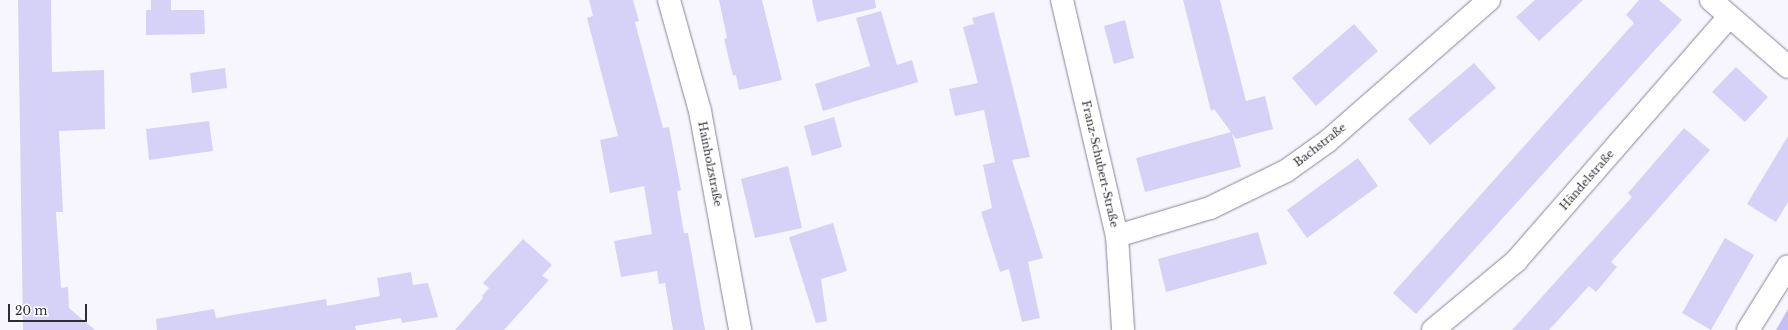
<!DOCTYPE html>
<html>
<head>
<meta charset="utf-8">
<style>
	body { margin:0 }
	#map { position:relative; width:1788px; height:330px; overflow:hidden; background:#f7f6fe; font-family:"Libre Baskerville",serif }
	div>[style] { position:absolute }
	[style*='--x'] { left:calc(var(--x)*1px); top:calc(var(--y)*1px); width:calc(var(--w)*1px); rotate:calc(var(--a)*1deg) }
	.green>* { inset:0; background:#c6bef6 }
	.building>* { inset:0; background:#d6d2f7 }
	.roads { filter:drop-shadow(0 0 1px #878597) drop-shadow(0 0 1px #878597) }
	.street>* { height:22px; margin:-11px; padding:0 11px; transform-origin:11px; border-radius:11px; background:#fff }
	span { translate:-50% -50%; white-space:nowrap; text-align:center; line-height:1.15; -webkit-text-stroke:3px #fff; paint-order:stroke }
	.street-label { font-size:11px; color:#2d2d34 }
	.scale { position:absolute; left:8px; top:304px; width:79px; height:18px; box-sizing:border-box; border:2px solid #2d2d34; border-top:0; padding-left:5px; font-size:12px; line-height:14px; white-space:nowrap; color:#2d2d34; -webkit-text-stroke:3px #fff; paint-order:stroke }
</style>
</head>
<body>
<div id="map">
	<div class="green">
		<div style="clip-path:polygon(1788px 309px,1788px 330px,1776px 330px)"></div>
	</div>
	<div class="building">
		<div style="clip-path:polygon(18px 0,51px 0,52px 72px,104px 70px,105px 129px,59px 131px,63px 212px,56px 212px,61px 288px,68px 287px,69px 308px,95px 330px,23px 330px)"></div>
		<div style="clip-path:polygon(151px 0,171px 0,171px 10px,204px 10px,205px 34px,146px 35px,146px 10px,151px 10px)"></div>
		<div style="clip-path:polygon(589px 0,633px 0,639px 21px,635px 22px,663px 128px,669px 127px,681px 190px,677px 191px,684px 233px,688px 233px,705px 330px,673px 330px,665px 283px,659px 284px,657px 271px,621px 277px,614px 241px,652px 234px,644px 186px,610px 193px,600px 140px,618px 136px,587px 18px,593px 16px)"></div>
		<div style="clip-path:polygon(719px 0,762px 0,782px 80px,739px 90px,736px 75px,733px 76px,724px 39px,727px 38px)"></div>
		<div style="clip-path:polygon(812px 0,875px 0,876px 8px,817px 22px)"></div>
		<div style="clip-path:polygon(1183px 0,1220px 0,1246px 101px,1265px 96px,1273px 129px,1236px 139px,1232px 133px,1241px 167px,1145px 192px,1136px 158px,1231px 132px,1214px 109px,1211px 111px)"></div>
		<div style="clip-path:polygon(1535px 0,1583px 0,1539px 41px,1516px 17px)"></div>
		<div style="clip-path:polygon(1639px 0,1659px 0,1682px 20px,1416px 314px,1393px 293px,1634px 23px,1626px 15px)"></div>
		<div style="clip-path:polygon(881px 11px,897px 65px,912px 60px,918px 82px,823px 111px,815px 84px,870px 66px,856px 18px)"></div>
		<div style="clip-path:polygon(994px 12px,1030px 157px,1012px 160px,1043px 258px,1028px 262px,1040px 318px,1022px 322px,1009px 269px,1000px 272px,981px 212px,992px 208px,983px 165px,995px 162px,984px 110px,955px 116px,949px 89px,978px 83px,963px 27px,974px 24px,972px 18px)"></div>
		<div style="clip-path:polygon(1125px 20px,1134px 58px,1114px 64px,1104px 26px)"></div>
		<div style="clip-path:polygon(1354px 24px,1378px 51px,1316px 106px,1292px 78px)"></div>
		<div style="clip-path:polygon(1474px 63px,1496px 88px,1430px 145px,1408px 119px)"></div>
		<div style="clip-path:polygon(1736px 67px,1768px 97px,1745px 122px,1712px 92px)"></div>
		<div style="clip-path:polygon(225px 68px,227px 88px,192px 93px,190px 73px)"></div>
		<div style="clip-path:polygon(834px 117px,842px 147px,812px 156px,804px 126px)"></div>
		<div style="clip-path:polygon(209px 121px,213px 151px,149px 160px,146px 129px)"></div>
		<div style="clip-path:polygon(1684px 128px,1710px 150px,1611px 262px,1617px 267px,1596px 292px,1589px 286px,1549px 330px,1512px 330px,1632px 197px,1628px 193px)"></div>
		<div style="clip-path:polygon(1788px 136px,1788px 202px,1776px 222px,1747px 204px)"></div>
		<div style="clip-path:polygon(1358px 158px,1378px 186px,1307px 238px,1287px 210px)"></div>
		<div style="clip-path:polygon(788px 166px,802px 228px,755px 238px,741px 179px)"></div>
		<div style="clip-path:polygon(833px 223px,847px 271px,821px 279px,827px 321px,816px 323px,789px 237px)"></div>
		<div style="clip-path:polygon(1258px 232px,1267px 264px,1166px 292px,1158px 259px)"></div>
		<div style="clip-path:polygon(1725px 238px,1754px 255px,1711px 330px,1682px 313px)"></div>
		<div style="clip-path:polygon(523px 239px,552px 265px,542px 276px,549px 280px,504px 330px,455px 330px,483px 298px,482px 296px,489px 288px,483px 283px)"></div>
		<div style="clip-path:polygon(411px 272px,413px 285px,428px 283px,438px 317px,402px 323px,401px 318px,355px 326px,356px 330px,157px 330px,156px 319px,214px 309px,216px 318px,326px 299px,327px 306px,380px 296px,377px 278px)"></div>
	</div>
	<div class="roads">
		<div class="street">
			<div style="--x:669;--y:0;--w:115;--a:74.4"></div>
			<div style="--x:700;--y:111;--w:223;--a:79.6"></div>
			<div style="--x:1062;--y:0;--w:242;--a:76.9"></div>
			<div style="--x:1117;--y:236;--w:94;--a:86.3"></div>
			<div style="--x:1711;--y:0;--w:102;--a:41"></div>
			<div style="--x:1117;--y:236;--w:97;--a:-16.8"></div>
			<div style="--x:1210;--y:208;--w:85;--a:-26"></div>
			<div style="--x:1286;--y:171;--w:52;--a:-35.5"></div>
			<div style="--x:1328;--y:141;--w:214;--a:-41.2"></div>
			<div style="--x:1433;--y:330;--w:108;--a:-39.7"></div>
			<div style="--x:1516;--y:261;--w:324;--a:-48.9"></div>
			<div style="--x:1748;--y:330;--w:75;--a:-58"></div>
		</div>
	</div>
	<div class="street-label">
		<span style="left:1320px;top:145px;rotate:-38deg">Bachstraße</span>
		<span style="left:710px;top:164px;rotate:79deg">Hainholzstraße</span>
		<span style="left:1100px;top:164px;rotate:77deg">Franz-Schubert-Straße</span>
		<span style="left:1587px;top:180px;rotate:-49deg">Händelstraße</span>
	</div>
	<div class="scale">20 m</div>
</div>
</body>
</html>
